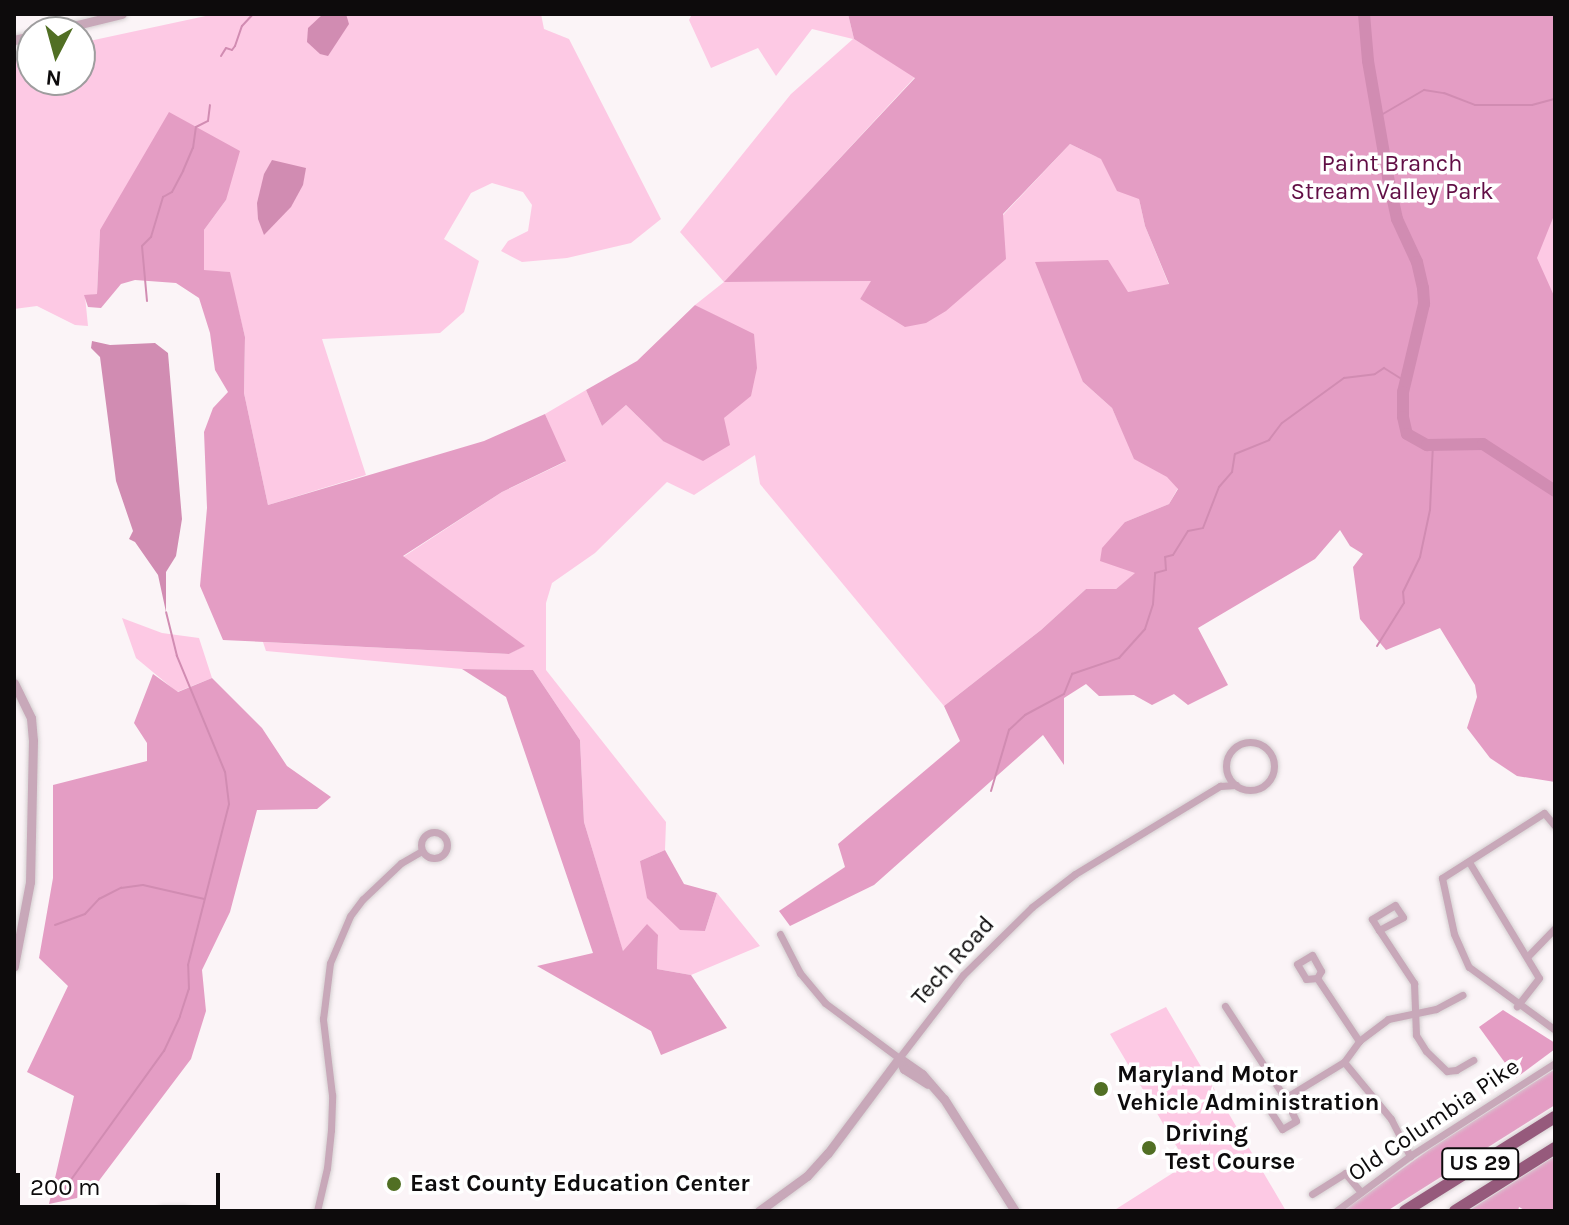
<!DOCTYPE html>
<html>
<head>
<meta charset="utf-8">
<style>
	body { margin:0 }
	#map { position:relative; width:1569px; height:1225px; overflow:hidden; background:#fbf4f7; font-family:Karla,sans-serif }
	div>[style] { position:absolute }
	[style*='--x'] { left:calc(var(--x)*1px); top:calc(var(--y)*1px); width:calc(var(--w)*1px); rotate:calc(var(--a)*1deg) }
	.green>* { inset:0; background:#fdc9e4 }
	.forest>* { inset:0; background:#e49dc4 }
	.water>* { inset:0; background:#d18cb2 }
	.stream>* { height:2px; margin:-1px; padding:0 1px; transform-origin:1px; border-radius:1px; background:#d18cb2 }
	.river>* { height:12px; margin:-6px; padding:0 6px; transform-origin:6px; border-radius:6px; background:#d18cb2 }
	.roads { filter:drop-shadow(0 0 2px #d5cfd1) drop-shadow(0 0 2px #d5cfd1) }
	.minor>* { height:7px; margin:-3.5px; padding:0 3.5px; transform-origin:3.5px; border-radius:3.5px; background:#c8a8b9 }
	.minor>.ring { margin:-3.5px; padding:0; box-sizing:content-box; background:none; border:7px solid #c8a8b9; border-radius:50% }
	.tertiary>* { height:9px; margin:-4.5px; padding:0 4.5px; transform-origin:4.5px; border-radius:4.5px; background:#c8a8b9 }
	.trunk>* { height:12px; margin:-6px; padding:0 6px; transform-origin:6px; border-radius:6px; background:#965a7c }
	.dots>* { width:22px; height:22px; translate:-50% -50%; box-sizing:border-box; border:4px solid #fff; border-radius:50% }
	span { translate:-50% -50%; white-space:nowrap; text-align:center; line-height:1.15; -webkit-text-stroke:7px #fff; paint-order:stroke }
	.shield-label span { padding:2px 6px; background:#fff; border:2px solid; border-radius:6px; -webkit-text-stroke-width:0 }
	.shield-label { font-size:22px; color:#0d0b0c; font-weight:700 }
	.park-label { font-size:24px; color:#610e45 }
	.street-label { font-size:24px; color:#0d0b0c }
	.poi-label { font-size:24px; color:#0d0b0c; font-weight:700 }
	.left { translate:0 -50%; text-align:left }
	.frame { position:absolute; inset:0; border:16px solid #0d0b0c; pointer-events:none }
	.north { position:absolute; left:16px; top:16px; width:80px; height:80px; box-sizing:border-box; background:#fff; border:2px solid #9e9d9e; border-radius:50%; rotate:186deg; font-size:22px; font-weight:700; line-height:32px; text-align:center; color:#0d0b0c }
	.north::after { content:''; display:block; margin:auto; width:28px; height:36px; background:#516f24; clip-path:polygon(50% 0,100% 100%,50% 72%,0 100%) }
	.scale { position:absolute; left:16px; top:1173px; width:204px; height:36px; box-sizing:border-box; border:4px solid #0d0b0c; border-top:0; padding-left:10px; font-size:24px; line-height:28px; white-space:nowrap; color:#0d0b0c; -webkit-text-stroke:6px #fff; paint-order:stroke }
</style>
</head>
<body>
<div id="map">
	<div class="green">
		<div style="clip-path:polygon(215px 14px,541px 14px,544px 29px,569px 39px,661px 219px,631px 243px,567px 258px,522px 262px,501px 251px,508px 241px,528px 231px,532px 205px,523px 192px,492px 183px,471px 193px,444px 239px,479px 261px,464px 312px,440px 333px,322px 339px,366px 475px,268px 505px,244px 393px,245px 337px,229px 272px,204px 271px,204px 230px,226px 200px,100px 230px,97px 294px,85px 296px,88px 326px,75px 325px,37px 306px,14px 309px,14px 58px,32px 54px,32px 80px,80px 80px,80px 43px)"></div>
		<div style="clip-path:polygon(692px 14px,848px 14px,854px 39px,915px 77px,725px 282px,872px 281px,860px 299px,877px 308px,1003px 215px,1070px 144px,1097px 157px,1555px 14px,1555px 654px,1139px 199px,1145px 226px,1169px 285px,1128px 292px,1083px 382px,1112px 408px,1135px 459px,1168px 477px,1178px 488px,1169px 504px,1125px 522px,1136px 573px,1116px 589px,1086px 589px,1041px 630px,944px 706px,760px 484px,755px 455px,694px 495px,667px 482px,595px 553px,552px 583px,546px 603px,546px 670px,666px 822px,665px 850px,640px 861px,705px 931px,717px 893px,760px 946px,691px 975px,657px 969px,658px 935px,623px 952px,584px 822px,580px 740px,533px 670px,462px 669px,266px 651px,263px 642px,509px 654px,524px 646px,403px 557px,502px 492px,565px 462px,545px 414px,586px 390px,602px 426px,626px 405px,663px 441px,724px 418px,754px 335px,695px 305px,724px 282px,680px 232px,791px 94px,853px 39px,812px 29px,776px 76px,758px 48px,711px 68px,689px 20px)"></div>
		<div style="clip-path:polygon(122px 618px,162px 633px,199px 638px,212px 678px,177px 692px,136px 658px)"></div>
		<div style="clip-path:polygon(1166px 1007px,1286px 1211px,1113px 1211px,1187px 1164px,1110px 1034px)"></div>
	</div>
	<div class="forest">
		<div style="clip-path:polygon(848px 14px,1555px 14px,1555px 213px,1537px 258px,1555px 298px,1555px 782px,1517px 776px,1490px 758px,1467px 728px,1477px 697px,1475px 685px,1440px 628px,1386px 650px,1360px 619px,1353px 567px,1363px 554px,1350px 546px,1340px 530px,1315px 559px,1198px 628px,1228px 685px,1188px 705px,1174px 694px,1152px 705px,1134px 695px,1099px 696px,1086px 684px,1064px 698px,1064px 765px,1043px 735px,874px 885px,790px 926px,779px 911px,845px 867px,838px 844px,960px 741px,944px 706px,1041px 630px,1086px 589px,1116px 589px,1135px 573px,1100px 561px,1102px 548px,1125px 522px,1169px 504px,1178px 489px,1167px 477px,1134px 459px,1112px 408px,1083px 382px,1035px 262px,1108px 260px,1128px 292px,1169px 284px,1145px 226px,1139px 199px,1117px 191px,1101px 159px,1070px 144px,1003px 214px,1006px 259px,946px 311px,926px 323px,905px 327px,860px 299px,871px 281px,724px 282px,915px 78px,854px 39px)"></div>
		<div style="clip-path:polygon(169px 112px,240px 151px,226px 200px,204px 230px,204px 270px,230px 272px,245px 337px,244px 393px,268px 505px,484px 441px,545px 414px,566px 461px,502px 492px,403px 556px,525px 646px,509px 654px,223px 640px,200px 586px,207px 508px,204px 432px,213px 408px,228px 392px,215px 370px,210px 333px,199px 298px,176px 283px,135px 280px,121px 284px,101px 308px,88px 307px,84px 295px,97px 294px,100px 230px)"></div>
		<div style="clip-path:polygon(695px 305px,754px 334px,757px 368px,751px 396px,724px 418px,730px 445px,703px 461px,663px 441px,626px 405px,602px 426px,586px 390px,637px 361px)"></div>
		<div style="clip-path:polygon(462px 669px,533px 670px,580px 740px,584px 822px,623px 951px,647px 924px,658px 935px,657px 969px,691px 975px,727px 1028px,661px 1055px,651px 1031px,537px 966px,593px 953px,506px 697px)"></div>
		<div style="clip-path:polygon(153px 674px,178px 692px,212px 678px,262px 728px,287px 766px,331px 797px,317px 809px,257px 810px,230px 912px,202px 970px,206px 1011px,191px 1059px,98px 1182px,77px 1198px,49px 1204px,74px 1096px,27px 1072px,68px 986px,39px 958px,53px 878px,53px 785px,147px 761px,147px 743px,134px 723px)"></div>
		<div style="clip-path:polygon(665px 850px,684px 884px,717px 893px,705px 931px,680px 930px,647px 898px,640px 861px)"></div>
		<div style="clip-path:polygon(1503px 1010px,1555px 1043px,1555px 1049px,1516px 1078px,1479px 1027px)"></div>
		<div style="clip-path:polygon(1555px 1069px,1555px 1105px,1387px 1211px,1343px 1211px,1430px 1149px)"></div>
		<div style="clip-path:polygon(1555px 1156px,1555px 1211px,1526px 1211px,1519px 1207px,1518px 1211px,1468px 1211px)"></div>
	</div>
	<div class="water">
		<div style="clip-path:polygon(323px 14px,346px 14px,349px 24px,328px 56px,320px 54px,307px 42px,308px 28px)"></div>
		<div style="clip-path:polygon(272px 160px,306px 168px,303px 185px,291px 207px,264px 235px,258px 219px,257px 203px,264px 174px)"></div>
		<div style="clip-path:polygon(92px 341px,110px 345px,155px 343px,168px 353px,182px 519px,176px 556px,166px 572px,166px 612px,158px 575px,135px 542px,129px 539px,133px 531px,116px 481px,100px 357px,91px 348px)"></div>
	</div>
	<div class="stream">
		<div style="--x:221;--y:56;--w:9;--a:-58"></div>
		<div style="--x:226;--y:48;--w:6;--a:18"></div>
		<div style="--x:232;--y:50;--w:5;--a:-53"></div>
		<div style="--x:235;--y:46;--w:21;--a:-71"></div>
		<div style="--x:242;--y:26;--w:16;--a:-47"></div>
		<div style="--x:1376;--y:118;--w:56;--a:-30.3"></div>
		<div style="--x:1424;--y:90;--w:20;--a:9"></div>
		<div style="--x:1444;--y:93;--w:33;--a:21"></div>
		<div style="--x:1475;--y:105;--w:57;--a:0"></div>
		<div style="--x:1532;--y:105;--w:24;--a:-15"></div>
		<div style="--x:147;--y:301;--w:55;--a:-95.2"></div>
		<div style="--x:142;--y:246;--w:13;--a:-45"></div>
		<div style="--x:151;--y:237;--w:42;--a:-73.3"></div>
		<div style="--x:163;--y:197;--w:10;--a:-29"></div>
		<div style="--x:172;--y:192;--w:24;--a:-62"></div>
		<div style="--x:183;--y:171;--w:25;--a:-67"></div>
		<div style="--x:193;--y:148;--w:21;--a:-82"></div>
		<div style="--x:196;--y:127;--w:13;--a:-27"></div>
		<div style="--x:208;--y:121;--w:16;--a:-83"></div>
		<div style="--x:1377;--y:646;--w:51;--a:-57.9"></div>
		<div style="--x:1404;--y:603;--w:11;--a:-95"></div>
		<div style="--x:1403;--y:592;--w:39;--a:-64"></div>
		<div style="--x:1420;--y:557;--w:48;--a:-78"></div>
		<div style="--x:1430;--y:510;--w:65;--a:-87.4"></div>
		<div style="--x:991;--y:791;--w:64;--a:-73.6"></div>
		<div style="--x:1009;--y:730;--w:22;--a:-43"></div>
		<div style="--x:1025;--y:715;--w:44;--a:-28.3"></div>
		<div style="--x:1064;--y:694;--w:22;--a:-68"></div>
		<div style="--x:1072;--y:674;--w:50;--a:-18.8"></div>
		<div style="--x:1119;--y:658;--w:39;--a:-48"></div>
		<div style="--x:1145;--y:629;--w:26;--a:-72"></div>
		<div style="--x:1153;--y:604;--w:31;--a:-86"></div>
		<div style="--x:1155;--y:573;--w:11;--a:-15"></div>
		<div style="--x:1166;--y:570;--w:13;--a:-94"></div>
		<div style="--x:1165;--y:557;--w:8;--a:-14"></div>
		<div style="--x:1173;--y:555;--w:28;--a:-58"></div>
		<div style="--x:1188;--y:531;--w:15;--a:-11"></div>
		<div style="--x:1203;--y:528;--w:44;--a:-68.7"></div>
		<div style="--x:1219;--y:487;--w:20;--a:-49"></div>
		<div style="--x:1232;--y:472;--w:18;--a:-81"></div>
		<div style="--x:1235;--y:454;--w:37;--a:-22"></div>
		<div style="--x:1269;--y:440;--w:21;--a:-53"></div>
		<div style="--x:1282;--y:423;--w:77;--a:-36"></div>
		<div style="--x:1344;--y:378;--w:31;--a:-7"></div>
		<div style="--x:1375;--y:374;--w:11;--a:-34"></div>
		<div style="--x:1384;--y:368;--w:25;--a:32"></div>
		<div style="--x:55;--y:925;--w:32;--a:-20"></div>
		<div style="--x:85;--y:914;--w:21;--a:-47"></div>
		<div style="--x:99;--y:899;--w:25;--a:-27"></div>
		<div style="--x:121;--y:888;--w:22;--a:-8"></div>
		<div style="--x:143;--y:885;--w:63;--a:12.9"></div>
		<div style="--x:60;--y:1195;--w:178;--a:-54.2"></div>
		<div style="--x:164;--y:1051;--w:38;--a:-65"></div>
		<div style="--x:180;--y:1016;--w:28;--a:-72"></div>
		<div style="--x:189;--y:989;--w:24;--a:-92"></div>
		<div style="--x:188;--y:965;--w:166;--a:-75.7"></div>
		<div style="--x:229;--y:804;--w:32;--a:-97"></div>
		<div style="--x:225;--y:772;--w:126;--a:-112.5"></div>
		<div style="--x:177;--y:656;--w:45;--a:-104"></div>
	</div>
	<div class="river">
		<div style="--x:1364;--y:14;--w:47;--a:85.1"></div>
		<div style="--x:1368;--y:61;--w:118;--a:80.2"></div>
		<div style="--x:1388;--y:177;--w:43;--a:77.9"></div>
		<div style="--x:1397;--y:219;--w:47;--a:65.1"></div>
		<div style="--x:1417;--y:262;--w:27;--a:77"></div>
		<div style="--x:1423;--y:288;--w:16;--a:86"></div>
		<div style="--x:1424;--y:304;--w:90;--a:103.4"></div>
		<div style="--x:1403;--y:392;--w:25;--a:90"></div>
		<div style="--x:1403;--y:417;--w:17;--a:77"></div>
		<div style="--x:1407;--y:434;--w:23;--a:29"></div>
		<div style="--x:1427;--y:445;--w:56;--a:-1"></div>
		<div style="--x:1483;--y:444;--w:86;--a:33.1"></div>
	</div>
	<div class="roads">
		<div class="minor">
			<div class="ring" style="left:1226px;top:742px;width:41px;height:41px"></div>
			<div style="--x:1555;--y:826;--w:17;--a:-130"></div>
			<div style="--x:1544;--y:813;--w:121;--a:147.5"></div>
			<div style="--x:1442;--y:878;--w:57;--a:77.9"></div>
			<div style="--x:1454;--y:934;--w:36;--a:66"></div>
			<div style="--x:1469;--y:967;--w:107;--a:36.2"></div>
			<div class="ring" style="left:421px;top:832px;width:19px;height:19px"></div>
			<div style="--x:1469;--y:862;--w:135;--a:58.9"></div>
			<div style="--x:1539;--y:978;--w:36;--a:128"></div>
			<div style="--x:1379;--y:930;--w:27;--a:-28"></div>
			<div style="--x:1403;--y:917;--w:14;--a:-124"></div>
			<div style="--x:1395;--y:905;--w:27;--a:149"></div>
			<div style="--x:1372;--y:919;--w:13;--a:58"></div>
			<div style="--x:1379;--y:930;--w:64;--a:56.6"></div>
			<div style="--x:1414;--y:983;--w:52;--a:87.8"></div>
			<div style="--x:1416;--y:1035;--w:19;--a:58"></div>
			<div style="--x:1426;--y:1051;--w:29;--a:44"></div>
			<div style="--x:1447;--y:1071;--w:9;--a:-6"></div>
			<div style="--x:1456;--y:1070;--w:20;--a:-30"></div>
			<div style="--x:780;--y:934;--w:44;--a:62.9"></div>
			<div style="--x:800;--y:973;--w:39;--a:50"></div>
			<div style="--x:825;--y:1003;--w:92;--a:36.6"></div>
			<div style="--x:899;--y:1058;--w:105;--a:-52.4"></div>
			<div style="--x:963;--y:975;--w:97;--a:-44.6"></div>
			<div style="--x:1032;--y:907;--w:54;--a:-37.5"></div>
			<div style="--x:1075;--y:874;--w:170;--a:-31.3"></div>
			<div style="--x:1220;--y:786;--w:16;--a:-4"></div>
			<div style="--x:1527;--y:957;--w:40;--a:-46"></div>
			<div style="--x:1317;--y:978;--w:8;--a:-60"></div>
			<div style="--x:1321;--y:971;--w:18;--a:-119"></div>
			<div style="--x:1312;--y:955;--w:17;--a:149"></div>
			<div style="--x:1297;--y:964;--w:17;--a:59"></div>
			<div style="--x:1306;--y:979;--w:11;--a:-5"></div>
			<div style="--x:1317;--y:978;--w:76;--a:56.3"></div>
			<div style="--x:1225;--y:1006;--w:110;--a:56.9"></div>
			<div style="--x:1285;--y:1098;--w:25;--a:64"></div>
			<div style="--x:1296;--y:1121;--w:16;--a:150"></div>
			<div style="--x:1282;--y:1129;--w:24;--a:-123"></div>
			<div style="--x:1269;--y:1109;--w:19;--a:-35"></div>
			<div style="--x:1285;--y:1098;--w:69;--a:-31.4"></div>
			<div style="--x:1344;--y:1062;--w:26;--a:-54"></div>
			<div style="--x:1359;--y:1041;--w:36;--a:-37"></div>
			<div style="--x:1388;--y:1019;--w:49;--a:-11.8"></div>
			<div style="--x:1436;--y:1009;--w:30;--a:-28"></div>
			<div style="--x:1344;--y:1062;--w:74;--a:50.5"></div>
			<div style="--x:1391;--y:1119;--w:42;--a:62.8"></div>
			<div style="--x:1312;--y:1194;--w:39;--a:-32"></div>
			<div style="--x:1345;--y:1173;--w:25;--a:50"></div>
			<div style="--x:317;--y:1211;--w:44;--a:-76.9"></div>
			<div style="--x:327;--y:1168;--w:38;--a:-84"></div>
			<div style="--x:331;--y:1130;--w:35;--a:-88"></div>
			<div style="--x:332;--y:1095;--w:77;--a:-96.8"></div>
			<div style="--x:323;--y:1019;--w:56;--a:-82.9"></div>
			<div style="--x:330;--y:963;--w:51;--a:-66.9"></div>
			<div style="--x:350;--y:916;--w:21;--a:-53"></div>
			<div style="--x:363;--y:899;--w:52;--a:-43.5"></div>
			<div style="--x:401;--y:863;--w:24;--a:-30"></div>
			<div style="--x:1336;--y:1211;--w:92;--a:-36.6"></div>
			<div style="--x:1410;--y:1156;--w:172;--a:-32.7"></div>
		</div>
		<div class="tertiary">
			<div style="--x:48;--y:32;--w:76;--a:-13.7"></div>
			<div style="--x:14;--y:40;--w:18;--a:-13"></div>
			<div style="--x:14;--y:683;--w:39;--a:64"></div>
			<div style="--x:31;--y:718;--w:22;--a:85"></div>
			<div style="--x:33;--y:740;--w:142;--a:91.2"></div>
			<div style="--x:30;--y:882;--w:86;--a:100.8"></div>
			<div style="--x:899;--y:1058;--w:28;--a:35"></div>
			<div style="--x:922;--y:1074;--w:33;--a:49"></div>
			<div style="--x:944;--y:1099;--w:133;--a:57.6"></div>
			<div style="--x:899;--y:1058;--w:12;--a:66"></div>
			<div style="--x:904;--y:1069;--w:28;--a:32"></div>
			<div style="--x:162;--y:1211;--w:23;--a:0"></div>
			<div style="--x:759;--y:1211;--w:59;--a:-36.1"></div>
			<div style="--x:807;--y:1176;--w:31;--a:-48"></div>
			<div style="--x:828;--y:1153;--w:119;--a:-53.2"></div>
		</div>
		<div class="trunk">
			<div style="--x:1405;--y:1211;--w:177;--a:-32.1"></div>
			<div style="--x:1455;--y:1211;--w:118;--a:-32.2"></div>
		</div>
	</div>
	<div class="dots">
		<div style="left:1101px;top:1089px;background:#516f24"></div>
		<div style="left:1149px;top:1148px;background:#516f24"></div>
		<div style="left:394px;top:1184px;background:#516f24"></div>
	</div>
	<div class="shield-label">
		<span style="left:1480px;top:1164px">US 29</span>
	</div>
	<div class="park-label">
		<span style="left:1392px;top:178px">Paint Branch<br>Stream Valley Park</span>
	</div>
	<div class="street-label">
		<span style="left:953px;top:961px;rotate:-48deg">Tech Road</span>
		<span style="left:1434px;top:1120px;rotate:-34deg">Old Columbia Pike</span>
	</div>
	<div class="poi-label">
		<span class="left" style="left:1117px;top:1089px">Maryland Motor<br>Vehicle Administration</span>
		<span class="left" style="left:1165px;top:1148px">Driving<br>Test Course</span>
		<span class="left" style="left:410px;top:1184px">East County Education Center</span>
	</div>
	<div class="frame"></div>
	<div class="north">N</div>
	<div class="scale">200 m</div>
</div>
</body>
</html>
